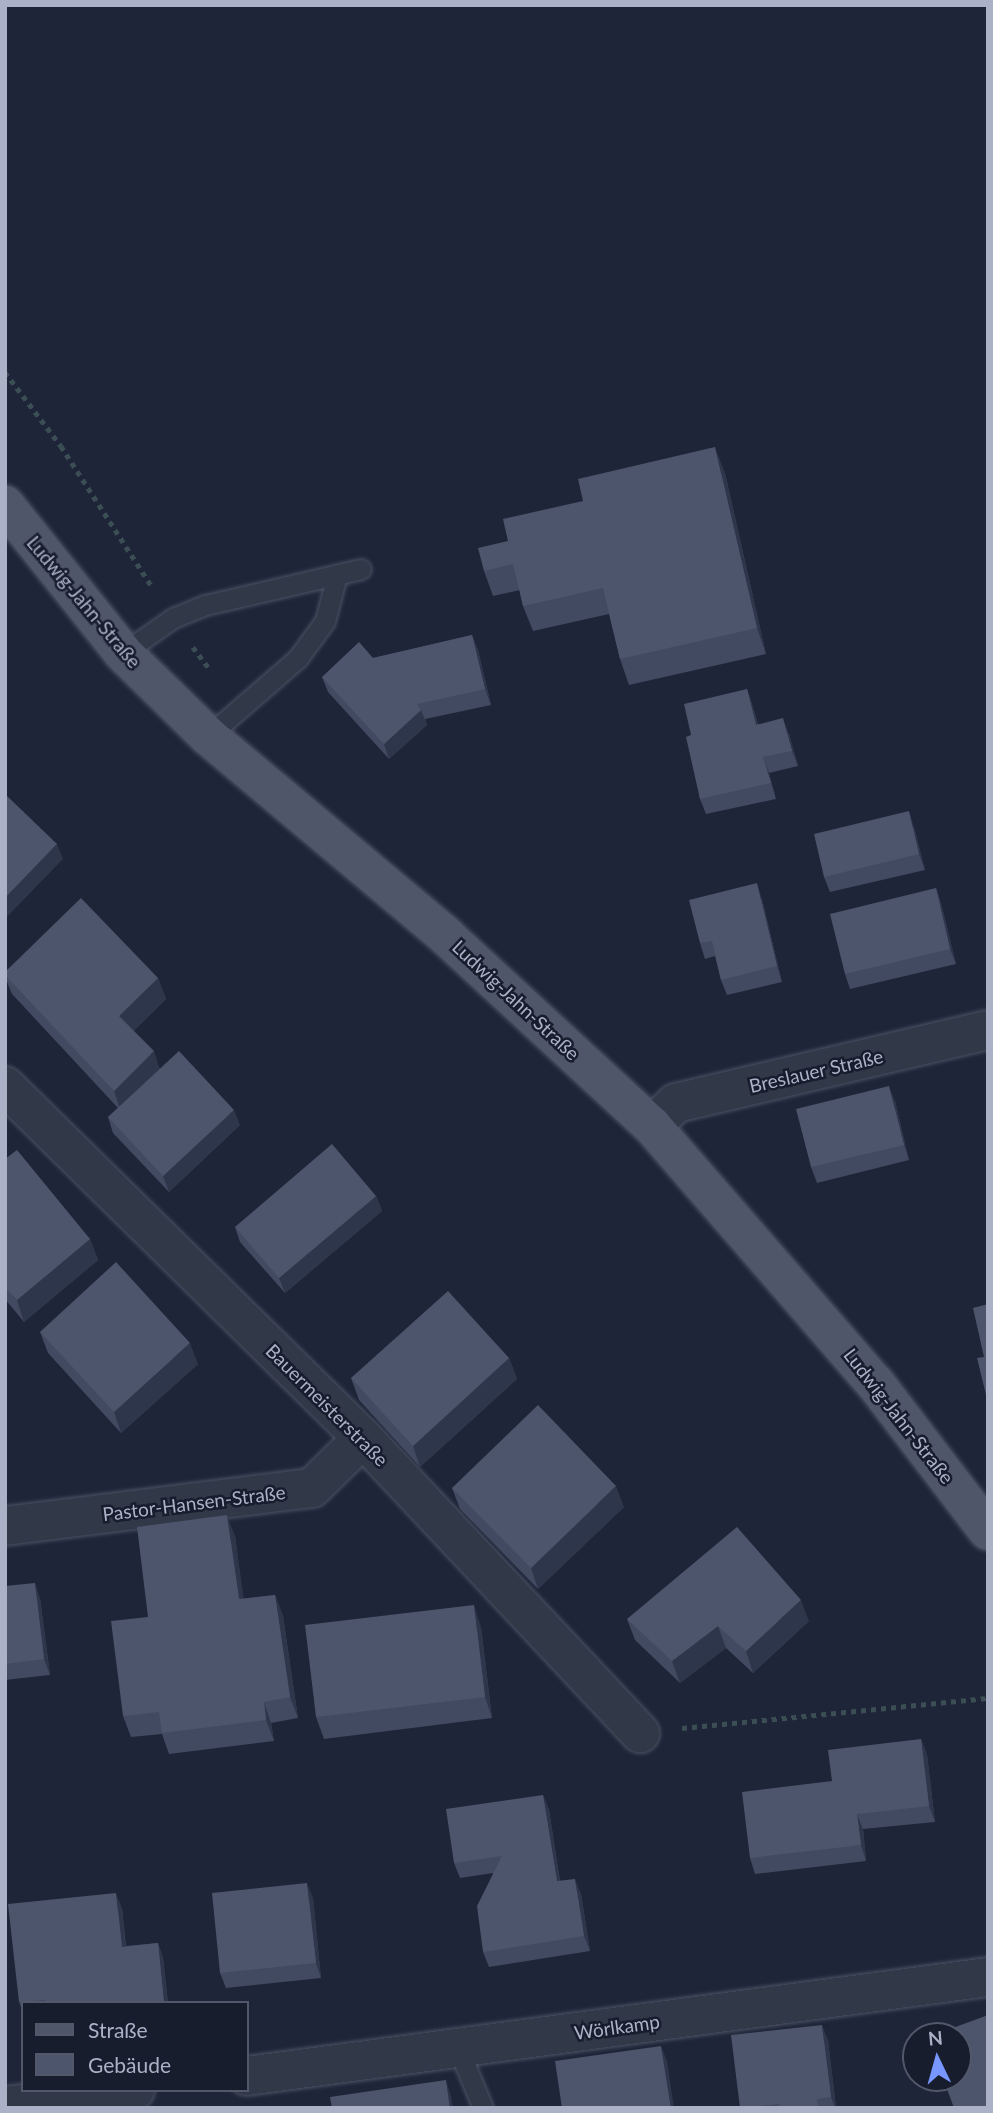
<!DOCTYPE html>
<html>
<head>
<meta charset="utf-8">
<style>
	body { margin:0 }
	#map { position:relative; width:993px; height:2113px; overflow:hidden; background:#1e2538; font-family:Lato,sans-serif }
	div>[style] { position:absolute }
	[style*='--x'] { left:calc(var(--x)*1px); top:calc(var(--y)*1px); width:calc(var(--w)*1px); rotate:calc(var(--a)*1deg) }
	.path>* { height:4.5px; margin-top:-2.25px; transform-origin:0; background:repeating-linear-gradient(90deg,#3a4e54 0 5px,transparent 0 10px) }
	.roads { filter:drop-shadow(0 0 2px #4c5264) drop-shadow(0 0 2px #4c5264) }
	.lane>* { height:19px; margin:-9.5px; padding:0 9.5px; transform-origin:9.5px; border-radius:9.5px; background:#313848 }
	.street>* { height:38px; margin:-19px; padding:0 19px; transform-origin:19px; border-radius:19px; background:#313848 }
	.primary>* { height:38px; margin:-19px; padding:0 19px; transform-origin:19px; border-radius:19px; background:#4f5669 }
	.wall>* { inset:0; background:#414a61 }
	.shaded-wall>* { inset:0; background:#2e364c }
	.building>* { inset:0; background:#4c556c }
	span { translate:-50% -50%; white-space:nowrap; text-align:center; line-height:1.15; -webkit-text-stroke:5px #171d2d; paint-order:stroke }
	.street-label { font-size:19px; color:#abb1c6 }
	.frame { position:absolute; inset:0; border:7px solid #abb1c6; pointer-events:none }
	.legend { position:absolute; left:21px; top:2001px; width:228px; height:91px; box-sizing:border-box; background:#171d2d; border:2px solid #52586a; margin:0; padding:9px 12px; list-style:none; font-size:21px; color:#abb1c6 }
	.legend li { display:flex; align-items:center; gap:14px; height:35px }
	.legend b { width:35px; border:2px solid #52586a }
	.north { position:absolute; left:902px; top:2022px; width:70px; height:70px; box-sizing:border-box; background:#171d2d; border:2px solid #52586a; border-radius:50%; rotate:355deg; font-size:19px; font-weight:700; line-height:28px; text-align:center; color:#abb1c6 }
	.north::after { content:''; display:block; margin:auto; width:24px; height:32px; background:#7797ff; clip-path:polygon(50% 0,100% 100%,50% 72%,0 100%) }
</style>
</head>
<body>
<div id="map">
	<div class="path">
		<div style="--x:5;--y:372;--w:93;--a:52.9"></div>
		<div style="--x:61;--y:446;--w:169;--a:57.1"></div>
		<div style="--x:193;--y:647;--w:30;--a:53"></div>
		<div style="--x:682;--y:1728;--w:307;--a:-5.6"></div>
	</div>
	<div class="roads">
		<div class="lane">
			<div style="--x:123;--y:653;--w:61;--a:-35"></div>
			<div style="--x:173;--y:618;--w:35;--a:-22"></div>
			<div style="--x:205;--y:605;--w:160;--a:-13"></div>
			<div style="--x:208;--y:736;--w:119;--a:-40.9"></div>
			<div style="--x:298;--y:658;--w:46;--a:-53.9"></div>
			<div style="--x:325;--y:621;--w:48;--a:-75.4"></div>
			<div style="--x:458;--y:2048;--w:65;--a:67.4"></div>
		</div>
		<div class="street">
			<div style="--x:5;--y:1086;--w:502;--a:44.52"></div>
			<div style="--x:363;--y:1438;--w:405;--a:46.8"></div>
			<div style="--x:652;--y:1126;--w:33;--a:-44"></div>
			<div style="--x:676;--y:1103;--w:320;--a:-13.2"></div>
			<div style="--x:5;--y:1526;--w:309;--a:-7.1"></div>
			<div style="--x:312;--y:1488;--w:71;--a:-44.4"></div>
			<div style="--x:247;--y:2076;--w:748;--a:-7.61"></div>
			<div style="--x:5;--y:2106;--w:131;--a:-7"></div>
		</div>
		<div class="primary">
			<div style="--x:5;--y:505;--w:189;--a:51.4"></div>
			<div style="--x:123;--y:653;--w:119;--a:44.3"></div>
			<div style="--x:208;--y:736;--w:311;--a:40"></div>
			<div style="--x:446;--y:936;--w:280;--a:42.7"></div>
			<div style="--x:652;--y:1126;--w:340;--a:49.1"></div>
			<div style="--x:875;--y:1383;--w:186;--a:52.6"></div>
		</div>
	</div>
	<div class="wall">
		<div style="clip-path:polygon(725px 473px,766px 654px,629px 685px,620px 659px,609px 614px,533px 631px,523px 606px,520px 590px,493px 596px,484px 571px,508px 541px)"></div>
		<div style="clip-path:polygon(472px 635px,478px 650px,491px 705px,425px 719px,427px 725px,389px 759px,328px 692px,322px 677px,373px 658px)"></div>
		<div style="clip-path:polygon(747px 689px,752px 704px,758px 724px,789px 734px,798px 766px,769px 773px,776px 799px,706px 814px,700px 799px,691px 735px)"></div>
		<div style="clip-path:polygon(914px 827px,925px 870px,830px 892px,824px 877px)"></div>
		<div style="clip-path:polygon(936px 888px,941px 903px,956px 964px,850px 989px,845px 974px)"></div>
		<div style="clip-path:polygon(762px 899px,782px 982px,727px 995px,721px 980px,715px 956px,705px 959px,700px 943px)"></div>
		<div style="clip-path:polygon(5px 972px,158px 978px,166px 999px,133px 1031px,160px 1069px,240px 1125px,169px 1192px,113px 1133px,108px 1117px,118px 1108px,12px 994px,5px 977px)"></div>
		<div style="clip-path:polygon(895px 1101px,909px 1160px,817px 1183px,811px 1167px)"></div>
		<div style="clip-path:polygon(5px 1159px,90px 1239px,98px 1260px,24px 1322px,5px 1299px)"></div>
		<div style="clip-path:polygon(376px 1196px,382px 1211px,285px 1293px,240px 1242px,235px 1227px)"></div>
		<div style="clip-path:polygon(40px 1332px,198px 1364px,121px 1433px,48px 1353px)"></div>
		<div style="clip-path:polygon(509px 1358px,517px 1379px,420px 1467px,359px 1400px,351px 1378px)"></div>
		<div style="clip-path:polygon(452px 1488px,624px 1507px,538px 1589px,460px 1509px)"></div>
		<div style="clip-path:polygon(235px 1536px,243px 1599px,275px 1595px,283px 1616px,298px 1718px,271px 1723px,274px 1741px,169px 1754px,162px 1734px,131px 1737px,123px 1716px,148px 1617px)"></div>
		<div style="clip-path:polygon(5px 1586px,40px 1598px,50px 1675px,5px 1680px)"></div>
		<div style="clip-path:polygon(627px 1619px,809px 1621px,753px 1673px,726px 1648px,680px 1683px,635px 1640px)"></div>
		<div style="clip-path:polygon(481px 1627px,492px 1718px,324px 1739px,316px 1717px)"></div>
		<div style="clip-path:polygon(921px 1739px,927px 1755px,935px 1822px,863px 1829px,866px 1861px,755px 1874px,750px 1858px,832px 1781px)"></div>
		<div style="clip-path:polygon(543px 1795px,549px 1810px,560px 1881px,581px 1894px,590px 1951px,489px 1967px,483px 1952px,493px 1873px,460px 1878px,454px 1863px)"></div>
		<div style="clip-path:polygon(313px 1898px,321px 1978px,226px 1988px,220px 1973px)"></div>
		<div style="clip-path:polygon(122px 1908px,126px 1946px,158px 1943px,163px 1958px,168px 2003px,23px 2003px,23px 2013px,19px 2002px)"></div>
		<div style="clip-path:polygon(828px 2040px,836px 2108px,740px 2108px)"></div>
	</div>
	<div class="shaded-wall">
		<div style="clip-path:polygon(715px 447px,725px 473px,766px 654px,757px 628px)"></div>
		<div style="clip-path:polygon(472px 635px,478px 650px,491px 705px,485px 689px)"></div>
		<div style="clip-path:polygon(747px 689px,752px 704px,762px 740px,756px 725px)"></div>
		<div style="clip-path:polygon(421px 710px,427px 725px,389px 759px,384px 744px)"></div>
		<div style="clip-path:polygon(783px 718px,789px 734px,798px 766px,792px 751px)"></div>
		<div style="clip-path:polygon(763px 757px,769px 773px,776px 799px,771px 783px)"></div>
		<div style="clip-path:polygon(909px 811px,914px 827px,925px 870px,919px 854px)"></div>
		<div style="clip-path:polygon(57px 844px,63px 859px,5px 919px,5px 898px)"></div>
		<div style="clip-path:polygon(757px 883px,762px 899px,782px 982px,777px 966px)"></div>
		<div style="clip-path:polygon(936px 888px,941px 903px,956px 964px,950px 949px)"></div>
		<div style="clip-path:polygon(158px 978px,166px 999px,127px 1038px,119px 1016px)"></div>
		<div style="clip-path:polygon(154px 1051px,161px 1073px,121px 1112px,114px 1091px)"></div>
		<div style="clip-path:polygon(889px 1086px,895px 1101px,909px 1160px,904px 1145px)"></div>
		<div style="clip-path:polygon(234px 1110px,240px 1125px,169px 1192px,163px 1176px)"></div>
		<div style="clip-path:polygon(376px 1196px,382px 1211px,285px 1293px,279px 1278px)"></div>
		<div style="clip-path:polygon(90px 1239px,98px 1260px,24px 1322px,17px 1300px)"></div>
		<div style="clip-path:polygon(190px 1343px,198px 1364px,121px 1433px,114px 1412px)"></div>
		<div style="clip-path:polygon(509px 1358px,517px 1379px,420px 1467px,413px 1446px)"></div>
		<div style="clip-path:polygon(616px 1486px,624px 1507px,538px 1589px,531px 1568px)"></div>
		<div style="clip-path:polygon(227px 1515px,235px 1536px,247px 1621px,239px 1599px)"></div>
		<div style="clip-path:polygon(35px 1583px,40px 1598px,50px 1675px,44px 1659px)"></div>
		<div style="clip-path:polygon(275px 1595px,283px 1616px,298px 1718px,290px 1697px)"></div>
		<div style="clip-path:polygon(801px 1600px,809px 1621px,753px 1673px,746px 1651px)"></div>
		<div style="clip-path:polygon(474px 1605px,481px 1627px,492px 1718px,485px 1697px)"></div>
		<div style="clip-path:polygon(718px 1626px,726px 1648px,680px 1683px,672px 1661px)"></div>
		<div style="clip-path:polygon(264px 1702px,271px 1723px,274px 1741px,266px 1720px)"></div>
		<div style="clip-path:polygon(921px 1739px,927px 1755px,935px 1822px,929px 1806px)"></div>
		<div style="clip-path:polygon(543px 1795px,549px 1810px,562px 1897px,557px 1881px)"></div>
		<div style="clip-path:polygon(857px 1814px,863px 1829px,866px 1861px,861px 1845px)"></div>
		<div style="clip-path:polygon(575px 1879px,581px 1894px,590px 1951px,584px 1936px)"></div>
		<div style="clip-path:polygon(307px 1883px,313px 1898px,321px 1978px,316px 1963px)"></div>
		<div style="clip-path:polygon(116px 1893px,122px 1908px,127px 1962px,122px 1947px)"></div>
		<div style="clip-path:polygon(158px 1943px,163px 1958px,168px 2003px,164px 2003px)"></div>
		<div style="clip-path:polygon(822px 2025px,828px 2040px,836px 2108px,835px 2108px,831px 2097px)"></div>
		<div style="clip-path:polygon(661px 2046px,667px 2061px,674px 2108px,671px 2108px)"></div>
		<div style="clip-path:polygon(446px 2080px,451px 2096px,453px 2108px,450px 2108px)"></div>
	</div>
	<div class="building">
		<div style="clip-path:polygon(715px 447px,757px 628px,620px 659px,603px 588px,523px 606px,513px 564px,484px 571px,478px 548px,508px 541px,503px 519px,583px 501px,578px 479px)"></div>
		<div style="clip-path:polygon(472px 635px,485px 689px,417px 704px,421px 710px,384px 744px,322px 677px,359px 642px,373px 658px)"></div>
		<div style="clip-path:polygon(747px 689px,756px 725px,783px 718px,792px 751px,763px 757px,771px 783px,700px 799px,686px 737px,691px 735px,684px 704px)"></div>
		<div style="clip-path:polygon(5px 794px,57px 844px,5px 898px)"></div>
		<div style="clip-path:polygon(909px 811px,919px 854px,824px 877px,814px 834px)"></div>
		<div style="clip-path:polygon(757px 883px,777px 966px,721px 980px,712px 941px,700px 943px,689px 900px)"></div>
		<div style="clip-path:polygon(936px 888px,950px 949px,845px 974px,830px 914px)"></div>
		<div style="clip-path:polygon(81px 898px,158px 978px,119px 1016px,154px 1051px,114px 1091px,5px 975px,5px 972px)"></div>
		<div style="clip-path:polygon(179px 1051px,234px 1110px,163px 1176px,108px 1117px)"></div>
		<div style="clip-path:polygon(889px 1086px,904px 1145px,811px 1167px,796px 1109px)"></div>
		<div style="clip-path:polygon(332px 1144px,376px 1196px,279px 1278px,235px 1227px)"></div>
		<div style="clip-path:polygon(17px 1150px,90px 1239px,17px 1300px,5px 1287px,5px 1159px)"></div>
		<div style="clip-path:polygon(116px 1262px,190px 1343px,114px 1412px,40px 1332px)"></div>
		<div style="clip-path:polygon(448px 1291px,509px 1358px,413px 1446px,351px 1378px)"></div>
		<div style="clip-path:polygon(988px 1304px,988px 1403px,977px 1358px,984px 1357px,973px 1308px)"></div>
		<div style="clip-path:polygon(538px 1405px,616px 1486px,531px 1568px,452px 1488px)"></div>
		<div style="clip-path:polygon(227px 1515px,239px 1599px,275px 1595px,290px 1697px,264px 1702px,266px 1720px,162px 1733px,159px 1712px,123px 1716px,111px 1621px,148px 1617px,137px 1527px)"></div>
		<div style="clip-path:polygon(737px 1527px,801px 1600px,746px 1651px,718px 1626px,672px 1661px,627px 1619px)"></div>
		<div style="clip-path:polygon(35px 1583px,44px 1659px,5px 1664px,5px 1586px)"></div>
		<div style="clip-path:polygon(474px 1605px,485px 1697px,316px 1717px,305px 1625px)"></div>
		<div style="clip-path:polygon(921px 1739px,929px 1806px,857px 1814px,861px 1845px,750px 1858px,742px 1792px,832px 1781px,828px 1750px)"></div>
		<div style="clip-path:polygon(543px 1795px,557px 1881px,575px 1879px,584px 1936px,483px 1952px,477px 1906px,502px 1856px,454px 1863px,446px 1809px)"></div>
		<div style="clip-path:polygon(307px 1883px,316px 1963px,220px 1973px,212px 1893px)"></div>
		<div style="clip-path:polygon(116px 1893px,122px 1947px,158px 1943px,164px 2003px,45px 2003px,45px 2000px,19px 2002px,8px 1904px)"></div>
		<div style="clip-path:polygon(988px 2015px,988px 2108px,954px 2108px,943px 2078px,958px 2078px,958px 2036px,931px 2036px)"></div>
		<div style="clip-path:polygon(822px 2025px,831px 2097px,817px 2099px,818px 2108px,780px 2108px,779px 2104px,740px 2108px,731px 2035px)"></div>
		<div style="clip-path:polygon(661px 2046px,671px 2108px,562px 2108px,555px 2061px)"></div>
		<div style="clip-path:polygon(446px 2080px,450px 2108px,332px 2108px,330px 2097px)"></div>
	</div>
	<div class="street-label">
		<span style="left:84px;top:602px;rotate:50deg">Ludwig-Jahn-Straße</span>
		<span style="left:516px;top:1000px;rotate:43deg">Ludwig-Jahn-Straße</span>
		<span style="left:816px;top:1071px;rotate:-13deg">Breslauer Straße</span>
		<span style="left:327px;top:1405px;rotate:45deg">Bauermeisterstraße</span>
		<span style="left:899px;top:1416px;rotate:52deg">Ludwig-Jahn-Straße</span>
		<span style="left:194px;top:1503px;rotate:-7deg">Pastor-Hansen-Straße</span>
		<span style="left:617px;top:2027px;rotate:-8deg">Wörlkamp</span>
	</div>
	<div class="frame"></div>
	<ul class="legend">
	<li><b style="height:9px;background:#4f5669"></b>Straße</li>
	<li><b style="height:19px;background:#4c556c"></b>Gebäude</li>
	</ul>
	<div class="north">N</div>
</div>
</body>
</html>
